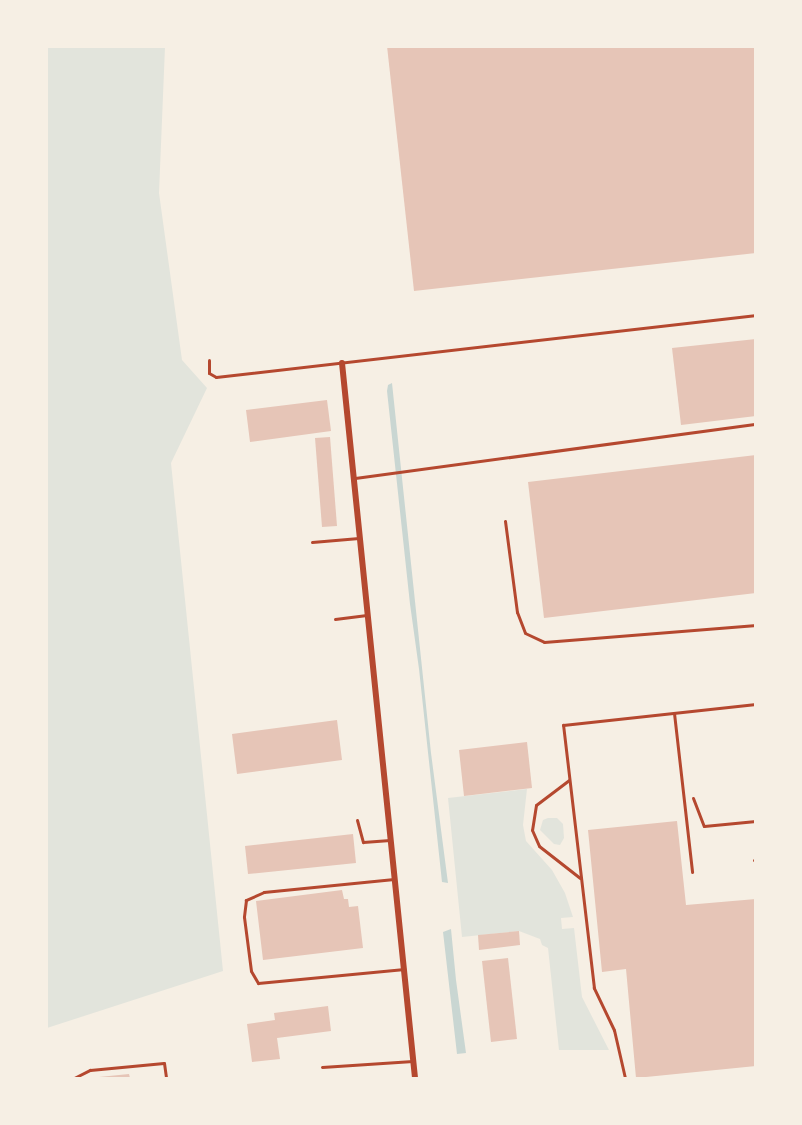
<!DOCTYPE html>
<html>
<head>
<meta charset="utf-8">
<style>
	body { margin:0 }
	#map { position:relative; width:802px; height:1125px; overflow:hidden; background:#f6efe4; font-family:"Noto Sans",sans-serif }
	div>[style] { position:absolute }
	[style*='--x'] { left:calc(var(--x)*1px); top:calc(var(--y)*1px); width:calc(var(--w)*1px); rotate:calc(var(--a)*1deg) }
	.green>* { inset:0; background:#e2e4dc }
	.water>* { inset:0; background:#c9d6d2 }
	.building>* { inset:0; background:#e6c5b7 }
	.path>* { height:3px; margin:-1.5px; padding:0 1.5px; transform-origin:1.5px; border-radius:1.5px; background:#b5482f }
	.service>* { height:3px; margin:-1.5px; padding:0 1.5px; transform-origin:1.5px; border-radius:1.5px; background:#b5482f }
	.minor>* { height:6px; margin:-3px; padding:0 3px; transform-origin:3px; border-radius:3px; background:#b5482f }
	span { translate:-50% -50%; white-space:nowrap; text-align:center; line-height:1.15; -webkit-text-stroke:6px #f6efe4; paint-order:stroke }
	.frame { position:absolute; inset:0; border:48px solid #f6efe4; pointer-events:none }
</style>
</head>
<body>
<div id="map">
	<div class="green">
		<div style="clip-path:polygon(46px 47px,165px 47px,159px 193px,182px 360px,207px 388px,171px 463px,223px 971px,47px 1028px)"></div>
		<div style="clip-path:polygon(527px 789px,523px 825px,526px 841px,552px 870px,565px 893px,573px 917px,561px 918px,562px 929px,574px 928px,582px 997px,609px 1050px,559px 1050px,548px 948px,542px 945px,540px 939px,519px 931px,462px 937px,448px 798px)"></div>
		<div style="clip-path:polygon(548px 818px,557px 818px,563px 824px,564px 838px,560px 845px,554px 844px,540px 830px,543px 820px)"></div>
	</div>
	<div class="water">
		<div style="clip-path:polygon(392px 383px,431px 753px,448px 883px,442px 882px,419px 669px,410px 604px,387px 391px,388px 385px)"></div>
		<div style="clip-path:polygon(451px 929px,456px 980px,466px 1053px,457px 1054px,443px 932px)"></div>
	</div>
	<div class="building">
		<div style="clip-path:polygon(387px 46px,756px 46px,756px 253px,414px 291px)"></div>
		<div style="clip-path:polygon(756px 339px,756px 416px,681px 425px,672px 348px)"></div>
		<div style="clip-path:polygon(327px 400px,331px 431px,250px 442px,246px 410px)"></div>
		<div style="clip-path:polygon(330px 437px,337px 526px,322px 527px,315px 438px)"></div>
		<div style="clip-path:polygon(756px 455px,756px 593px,544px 618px,528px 482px)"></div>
		<div style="clip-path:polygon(337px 720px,342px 760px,237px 774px,232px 734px)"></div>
		<div style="clip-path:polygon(527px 742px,532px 788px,464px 796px,459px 750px)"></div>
		<div style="clip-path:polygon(677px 821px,686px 905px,756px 899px,756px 1066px,636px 1078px,626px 969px,602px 972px,588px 830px)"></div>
		<div style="clip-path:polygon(353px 834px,356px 863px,248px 874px,245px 846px)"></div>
		<div style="clip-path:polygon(342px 890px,344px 899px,348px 899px,349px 907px,358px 906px,363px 948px,263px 960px,256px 901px)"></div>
		<div style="clip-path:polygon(519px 931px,520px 945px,479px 950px,478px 935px)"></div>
		<div style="clip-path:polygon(508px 958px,517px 1039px,491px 1042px,482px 961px)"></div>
		<div style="clip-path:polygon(328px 1006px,331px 1031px,277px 1038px,280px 1059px,252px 1062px,247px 1024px,275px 1020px,274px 1013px)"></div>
		<div style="clip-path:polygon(129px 1074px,130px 1078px,99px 1078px,99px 1077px)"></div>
	</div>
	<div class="path">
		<div style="--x:693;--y:798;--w:30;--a:69"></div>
		<div style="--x:704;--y:826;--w:52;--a:-5.5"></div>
	</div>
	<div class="service">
		<div style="--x:209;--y:360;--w:13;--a:90"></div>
		<div style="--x:209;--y:373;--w:8;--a:30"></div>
		<div style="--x:216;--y:377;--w:544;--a:-6.55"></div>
		<div style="--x:355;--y:478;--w:405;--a:-7.7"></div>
		<div style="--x:505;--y:521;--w:92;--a:82.5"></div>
		<div style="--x:517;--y:612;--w:22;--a:69"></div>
		<div style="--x:525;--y:633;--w:21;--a:25"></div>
		<div style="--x:544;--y:642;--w:213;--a:-4.6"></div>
		<div style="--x:312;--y:542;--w:47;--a:-4.9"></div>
		<div style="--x:335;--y:619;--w:32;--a:-7"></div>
		<div style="--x:674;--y:713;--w:160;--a:83.5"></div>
		<div style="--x:569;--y:780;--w:41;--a:142.9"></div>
		<div style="--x:536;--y:805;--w:25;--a:99"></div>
		<div style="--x:532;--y:830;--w:17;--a:66"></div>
		<div style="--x:539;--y:846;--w:52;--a:38"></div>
		<div style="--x:357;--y:820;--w:23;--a:75"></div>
		<div style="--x:363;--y:842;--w:27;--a:-4"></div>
		<div style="--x:754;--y:860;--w:2;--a:0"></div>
		<div style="--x:394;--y:879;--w:131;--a:174.3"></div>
		<div style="--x:264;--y:892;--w:20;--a:156"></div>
		<div style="--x:246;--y:900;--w:17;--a:97"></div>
		<div style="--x:244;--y:917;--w:54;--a:82.6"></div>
		<div style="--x:251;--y:971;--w:14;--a:60"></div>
		<div style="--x:258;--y:983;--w:147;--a:-5.5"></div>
		<div style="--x:322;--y:1067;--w:91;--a:-3.8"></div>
		<div style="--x:74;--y:1078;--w:18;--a:-27"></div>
		<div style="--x:90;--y:1070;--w:74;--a:-5.4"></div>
		<div style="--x:164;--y:1063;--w:15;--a:82"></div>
		<div style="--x:625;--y:1078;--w:49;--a:-102.9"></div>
		<div style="--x:614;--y:1030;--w:47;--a:-115.5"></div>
		<div style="--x:594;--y:988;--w:265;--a:-96.7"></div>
		<div style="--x:563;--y:725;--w:194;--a:-6.2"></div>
	</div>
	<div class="minor">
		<div style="--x:342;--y:363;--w:719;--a:84.17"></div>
	</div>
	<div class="frame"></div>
</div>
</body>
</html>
